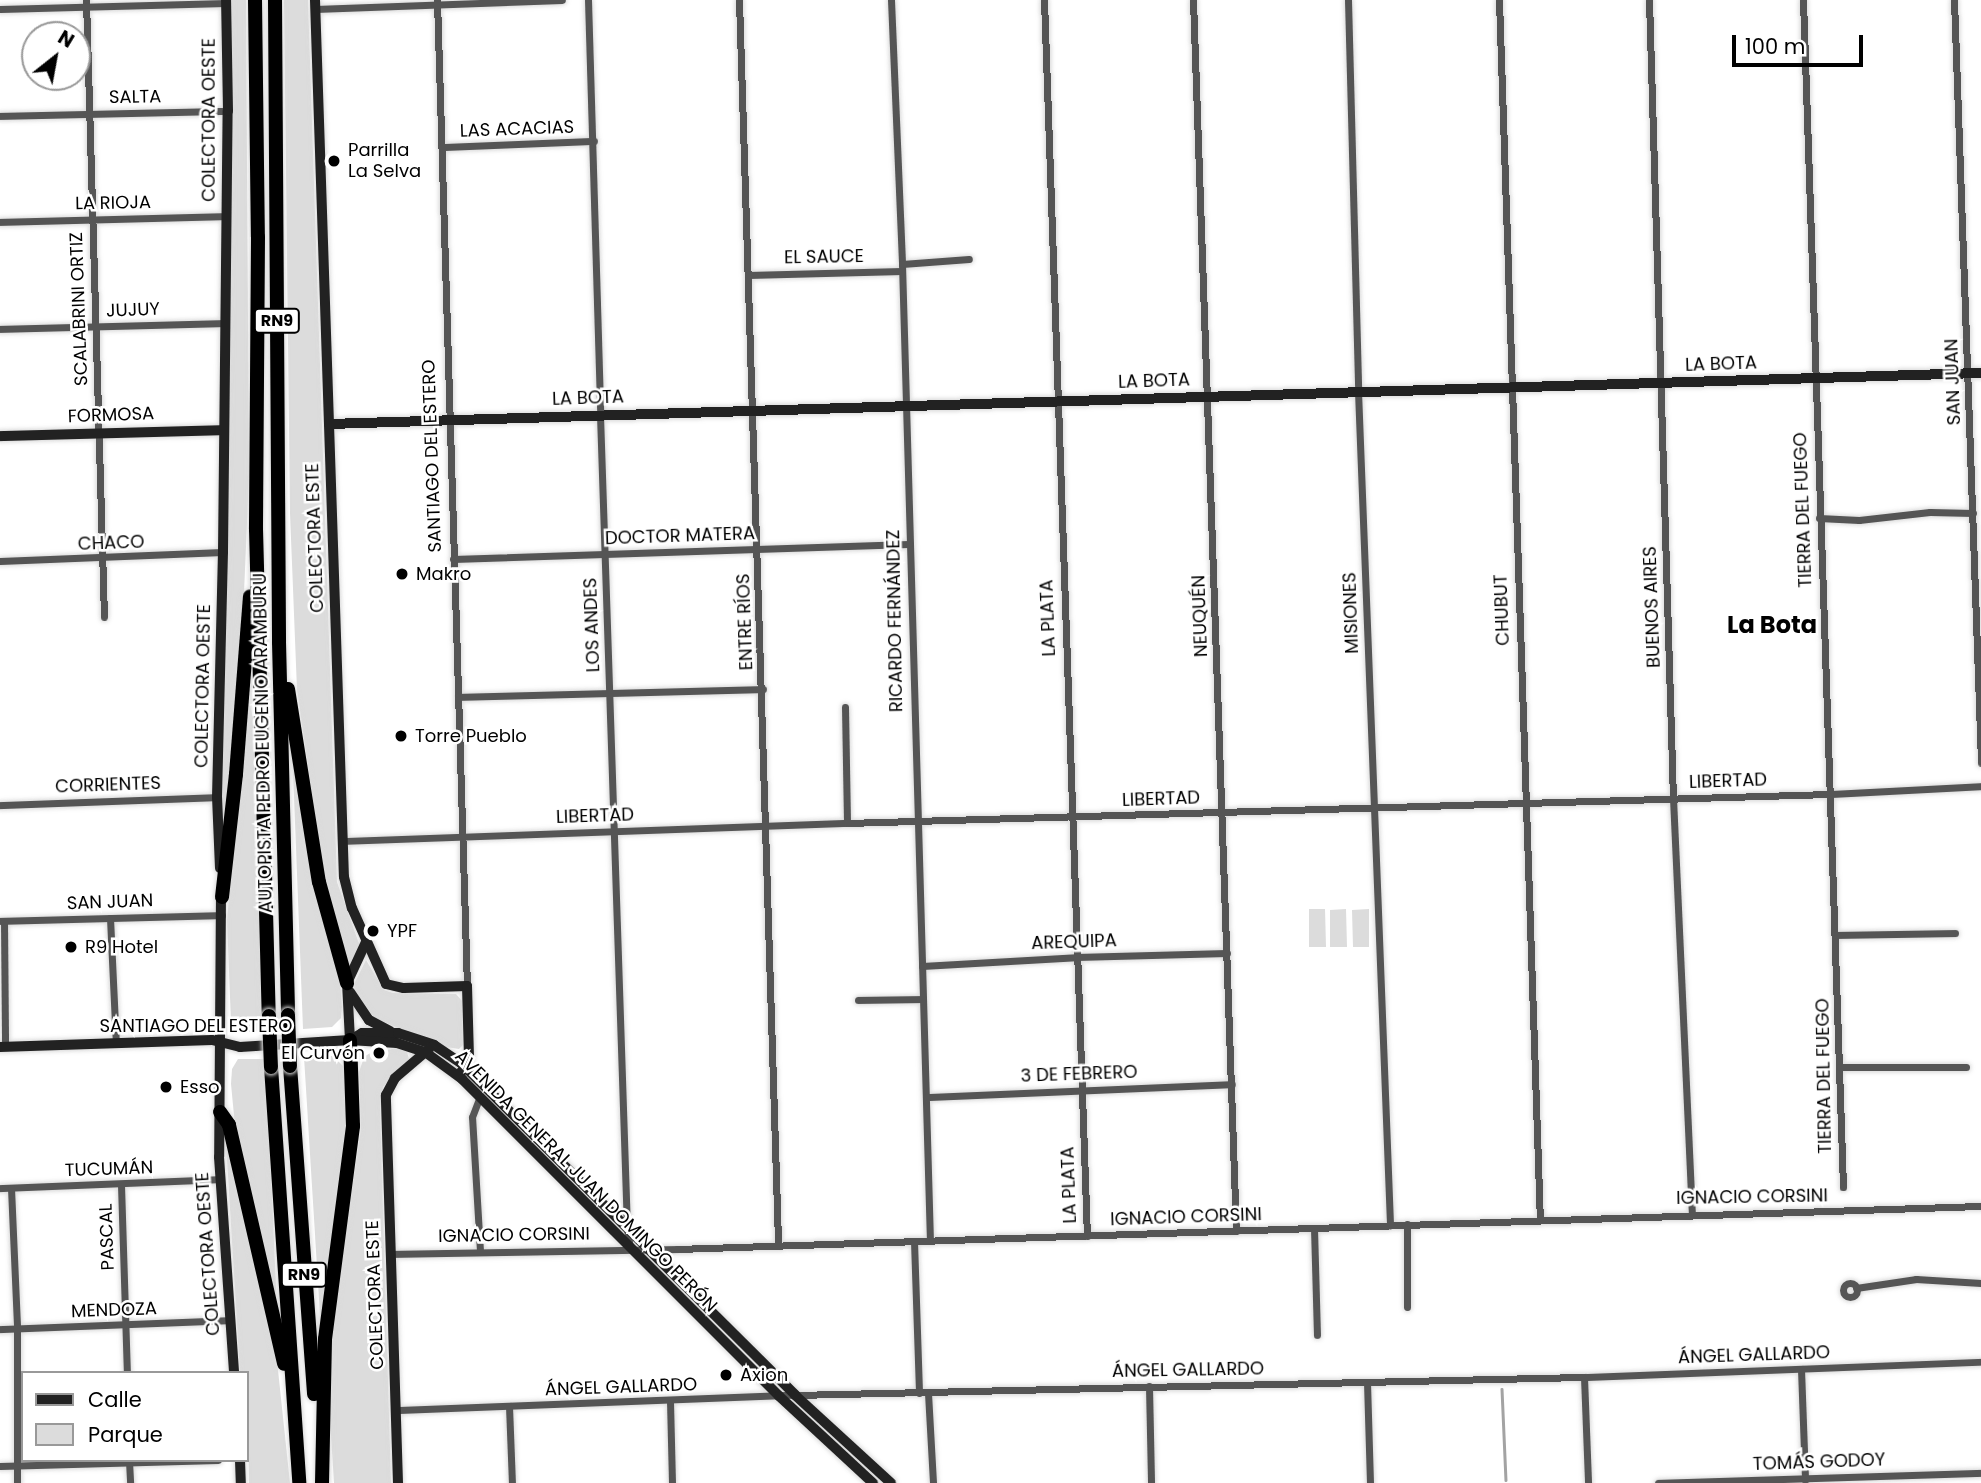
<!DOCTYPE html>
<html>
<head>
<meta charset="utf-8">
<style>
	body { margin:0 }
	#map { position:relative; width:1981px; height:1483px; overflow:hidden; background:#fff; font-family:Poppins,sans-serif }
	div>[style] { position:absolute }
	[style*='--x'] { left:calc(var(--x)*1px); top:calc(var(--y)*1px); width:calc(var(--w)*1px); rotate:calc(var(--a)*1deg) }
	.green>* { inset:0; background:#dcdcdc }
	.stream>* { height:2.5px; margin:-1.25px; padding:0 1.25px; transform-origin:1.25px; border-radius:1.25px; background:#a3a3a3 }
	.roads { filter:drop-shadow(0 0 2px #dbdbdb) drop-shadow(0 0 2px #dbdbdb) }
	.street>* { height:7px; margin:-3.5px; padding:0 3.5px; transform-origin:3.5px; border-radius:3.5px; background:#555 }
	.street>.ring { margin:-3.5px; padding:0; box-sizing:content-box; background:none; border:7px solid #555; border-radius:50% }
	.secondary>* { height:10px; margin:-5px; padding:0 5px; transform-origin:5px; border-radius:5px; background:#222 }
	.highway>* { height:14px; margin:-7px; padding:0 7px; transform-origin:7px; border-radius:7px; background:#000 }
	.bridges { filter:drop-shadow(0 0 2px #dbdbdb) drop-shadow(0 0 2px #dbdbdb) }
	.highway-bridge>* { height:14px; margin:-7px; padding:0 7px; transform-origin:7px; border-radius:7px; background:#000 }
	.dots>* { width:19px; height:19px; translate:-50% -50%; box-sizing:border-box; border:4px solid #fff; border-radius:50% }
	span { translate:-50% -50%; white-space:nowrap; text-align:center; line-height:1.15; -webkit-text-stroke:5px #fff; paint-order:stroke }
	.shield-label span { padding:2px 5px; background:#fff; border:2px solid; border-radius:5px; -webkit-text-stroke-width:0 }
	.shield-label { font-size:16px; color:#000; font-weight:700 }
	.street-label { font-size:18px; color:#000 }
	.poi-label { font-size:18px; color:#000 }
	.left { translate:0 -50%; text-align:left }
	.right { translate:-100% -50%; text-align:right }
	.district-label { font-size:24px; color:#000; font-weight:700 }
	.legend { position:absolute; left:21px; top:1371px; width:228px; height:91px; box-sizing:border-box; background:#fff; border:2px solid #999; margin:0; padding:9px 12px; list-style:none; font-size:21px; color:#000 }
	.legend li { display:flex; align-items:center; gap:14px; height:35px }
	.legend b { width:35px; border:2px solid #999 }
	.north { position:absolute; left:21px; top:21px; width:70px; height:70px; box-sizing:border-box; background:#fff; border:2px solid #999; border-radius:50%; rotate:31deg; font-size:19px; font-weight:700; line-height:28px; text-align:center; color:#000 }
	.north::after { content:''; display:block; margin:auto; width:24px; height:32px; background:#000; clip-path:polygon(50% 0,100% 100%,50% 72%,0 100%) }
	.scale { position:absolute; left:1732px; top:35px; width:131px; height:32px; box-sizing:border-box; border:4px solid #000; border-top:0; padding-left:9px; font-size:21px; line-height:24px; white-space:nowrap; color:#000; -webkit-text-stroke:5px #fff; paint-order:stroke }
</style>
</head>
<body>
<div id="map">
	<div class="green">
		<div style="clip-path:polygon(231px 0,246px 0,249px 475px,242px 640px,225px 857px,222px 800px,228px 544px)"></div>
		<div style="clip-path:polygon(284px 0,308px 0,337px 882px,361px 949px,350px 970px,325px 883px,297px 690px,290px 513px)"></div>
		<div style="clip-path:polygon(250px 705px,254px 723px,264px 1031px,246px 1032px,231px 1022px,227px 920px,246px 707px)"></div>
		<div style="clip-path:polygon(292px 744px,339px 969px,342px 1007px,341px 1018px,332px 1027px,303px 1029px)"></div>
		<div style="clip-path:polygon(1309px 909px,1325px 909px,1326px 947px,1309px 947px)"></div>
		<div style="clip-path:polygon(1346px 909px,1347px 947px,1330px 947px,1330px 910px)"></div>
		<div style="clip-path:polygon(1369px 909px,1369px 947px,1353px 947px,1352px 910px)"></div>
		<div style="clip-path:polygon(366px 960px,384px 990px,393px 993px,456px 994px,462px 1001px,463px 1045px,459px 1049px,446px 1047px,371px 1017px,355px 993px,354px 984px)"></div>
		<div style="clip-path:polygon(398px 1048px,407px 1052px,409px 1059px,383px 1087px,380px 1108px,391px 1483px,334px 1483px,329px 1403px,331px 1328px,361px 1129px,359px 1072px,364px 1057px,370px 1053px)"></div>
		<div style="clip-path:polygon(333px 1056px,344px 1067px,347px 1127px,321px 1331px,304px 1057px)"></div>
		<div style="clip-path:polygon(238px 1059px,266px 1059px,277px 1310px,235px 1126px,231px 1084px,232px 1069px)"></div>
		<div style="clip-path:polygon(228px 1135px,275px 1342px,290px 1483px,249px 1483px,247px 1373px,240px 1373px,226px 1143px)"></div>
	</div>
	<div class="stream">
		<div style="--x:1502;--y:1389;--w:91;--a:87.5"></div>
	</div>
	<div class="roads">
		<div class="street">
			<div style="--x:86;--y:0;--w:617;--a:88.33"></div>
			<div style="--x:437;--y:0;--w:986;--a:88.26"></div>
			<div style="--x:588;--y:0;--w:415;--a:88.3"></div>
			<div style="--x:600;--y:415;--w:814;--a:88.1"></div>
			<div style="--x:627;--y:1229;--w:19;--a:81"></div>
			<div style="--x:739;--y:0;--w:1245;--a:88.2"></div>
			<div style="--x:891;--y:0;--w:264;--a:87.6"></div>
			<div style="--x:902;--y:264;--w:977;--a:88.36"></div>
			<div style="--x:1044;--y:0;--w:1237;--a:88.01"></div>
			<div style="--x:1193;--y:0;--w:1232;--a:88"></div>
			<div style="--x:1348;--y:0;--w:391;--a:88.5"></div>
			<div style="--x:1358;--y:391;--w:835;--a:87.8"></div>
			<div style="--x:1499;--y:0;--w:1221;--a:88.08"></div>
			<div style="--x:1649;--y:0;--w:798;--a:88.28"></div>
			<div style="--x:1673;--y:798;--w:416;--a:87.4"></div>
			<div style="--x:1803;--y:0;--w:1188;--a:88.07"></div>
			<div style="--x:1954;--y:0;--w:763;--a:87.97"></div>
			<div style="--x:0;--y:9;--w:226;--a:-1.5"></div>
			<div style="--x:315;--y:9;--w:247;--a:-2.1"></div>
			<div style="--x:0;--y:116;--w:228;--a:-1.3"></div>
			<div style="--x:442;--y:147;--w:152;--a:-2.3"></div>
			<div style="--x:0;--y:222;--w:227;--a:-1.5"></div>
			<div style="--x:902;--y:264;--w:67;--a:-4.3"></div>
			<div style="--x:748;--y:275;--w:154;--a:-1.5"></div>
			<div style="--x:0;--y:329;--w:224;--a:-1.5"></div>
			<div style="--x:1819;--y:518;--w:40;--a:2.9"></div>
			<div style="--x:1859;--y:520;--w:71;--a:-6.4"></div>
			<div style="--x:1930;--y:512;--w:43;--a:1.3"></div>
			<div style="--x:453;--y:559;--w:456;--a:-1.9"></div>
			<div style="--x:0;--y:561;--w:223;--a:-2.3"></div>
			<div style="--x:458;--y:697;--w:305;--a:-1.5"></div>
			<div style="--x:845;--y:707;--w:116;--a:89"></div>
			<div style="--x:0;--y:805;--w:217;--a:-2.1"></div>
			<div style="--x:343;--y:841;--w:504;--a:-2.05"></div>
			<div style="--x:847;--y:823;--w:983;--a:-1.69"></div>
			<div style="--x:1830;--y:794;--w:151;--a:-3"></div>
			<div style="--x:110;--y:918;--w:126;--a:87.3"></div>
			<div style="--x:0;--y:921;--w:222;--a:-1.5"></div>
			<div style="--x:4;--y:921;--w:125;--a:89.5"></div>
			<div style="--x:1837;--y:935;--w:118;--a:-1"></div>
			<div style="--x:922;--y:966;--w:154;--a:-3.3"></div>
			<div style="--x:1076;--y:957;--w:151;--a:-1.5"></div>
			<div style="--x:858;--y:1000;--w:65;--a:-0.9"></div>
			<div style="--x:1840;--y:1067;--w:126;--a:0"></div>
			<div style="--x:927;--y:1097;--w:305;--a:-2.4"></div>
			<div style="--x:121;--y:1185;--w:188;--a:88.2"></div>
			<div style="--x:0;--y:1188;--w:220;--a:-2.3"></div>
			<div style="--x:11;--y:1188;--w:140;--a:87.5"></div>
			<div style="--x:17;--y:1328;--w:155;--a:90"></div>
			<div style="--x:1314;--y:1228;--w:107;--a:88.4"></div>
			<div style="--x:914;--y:1241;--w:152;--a:88.1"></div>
			<div style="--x:480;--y:1251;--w:134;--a:-93.4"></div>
			<div style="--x:472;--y:1117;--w:22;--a:-69"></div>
			<div style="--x:391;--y:1254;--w:286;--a:-1"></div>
			<div style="--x:677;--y:1249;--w:1305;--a:-1.89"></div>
			<div class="ring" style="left:1843px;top:1283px;width:7px;height:7px"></div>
			<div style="--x:1856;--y:1288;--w:61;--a:-8.5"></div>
			<div style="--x:1916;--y:1279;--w:65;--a:3.5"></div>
			<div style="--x:1407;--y:1307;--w:83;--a:-90"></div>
			<div style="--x:0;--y:1329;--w:230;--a:-2.2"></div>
			<div style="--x:1801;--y:1369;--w:111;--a:87.9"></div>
			<div style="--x:1584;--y:1377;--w:106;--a:87.8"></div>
			<div style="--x:1367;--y:1382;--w:101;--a:88.3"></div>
			<div style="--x:1149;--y:1386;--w:97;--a:88.8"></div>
			<div style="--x:928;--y:1393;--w:90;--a:86.8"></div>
			<div style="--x:670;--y:1401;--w:82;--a:88.6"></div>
			<div style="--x:509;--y:1406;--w:77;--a:87.8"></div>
			<div style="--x:396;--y:1410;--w:399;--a:-2.2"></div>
			<div style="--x:795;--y:1395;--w:789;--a:-1.31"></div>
			<div style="--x:1584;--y:1377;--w:397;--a:-2.2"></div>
			<div style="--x:129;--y:1461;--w:22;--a:87"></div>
			<div style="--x:0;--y:1466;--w:218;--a:-1.6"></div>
			<div style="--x:1658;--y:1483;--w:323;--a:-1.8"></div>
		</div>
		<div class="secondary">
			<div style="--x:315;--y:0;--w:877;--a:88.11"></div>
			<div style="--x:344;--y:877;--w:32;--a:76"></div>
			<div style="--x:352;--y:908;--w:83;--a:65.9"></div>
			<div style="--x:386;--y:984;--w:18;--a:13"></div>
			<div style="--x:404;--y:988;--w:63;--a:-1.8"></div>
			<div style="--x:467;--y:986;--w:70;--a:88.4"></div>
			<div style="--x:469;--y:1056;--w:11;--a:105"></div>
			<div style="--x:466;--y:1067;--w:11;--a:135"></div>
			<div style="--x:329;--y:424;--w:1653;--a:-1.77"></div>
			<div style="--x:0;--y:436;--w:224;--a:-1.5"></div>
			<div style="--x:220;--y:868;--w:71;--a:-92.4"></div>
			<div style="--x:217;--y:797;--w:245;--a:-88.6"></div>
			<div style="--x:223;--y:552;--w:441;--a:-89.4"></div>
			<div style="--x:228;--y:111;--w:111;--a:-91"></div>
			<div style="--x:221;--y:892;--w:265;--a:90.4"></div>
			<div style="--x:219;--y:1157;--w:217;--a:86"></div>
			<div style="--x:350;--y:992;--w:34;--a:56"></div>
			<div style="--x:369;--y:1020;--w:24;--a:28"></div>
			<div style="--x:350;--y:1040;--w:14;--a:-30"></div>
			<div style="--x:362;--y:1033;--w:36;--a:0"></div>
			<div style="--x:398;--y:1033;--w:38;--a:18"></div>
			<div style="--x:434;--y:1045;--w:32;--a:34"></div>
			<div style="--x:461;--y:1063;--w:471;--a:44.8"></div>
			<div style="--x:795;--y:1395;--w:130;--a:42.5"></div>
			<div style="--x:350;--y:1040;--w:57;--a:-93"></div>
			<div style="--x:347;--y:983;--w:45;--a:-65.1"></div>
			<div style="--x:0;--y:1047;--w:212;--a:-1.9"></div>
			<div style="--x:212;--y:1040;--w:29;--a:14"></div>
			<div style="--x:240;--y:1047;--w:110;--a:-3.6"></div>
			<div style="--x:350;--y:1040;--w:47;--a:3.7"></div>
			<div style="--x:397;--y:1043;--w:29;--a:18"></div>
			<div style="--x:425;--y:1052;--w:46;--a:36.1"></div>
			<div style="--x:462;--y:1079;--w:448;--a:45"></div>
			<div style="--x:779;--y:1396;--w:128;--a:42.8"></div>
			<div style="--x:240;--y:1460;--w:23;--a:88"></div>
			<div style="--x:398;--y:1483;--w:388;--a:-91.8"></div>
			<div style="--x:386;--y:1095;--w:19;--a:-62"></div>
			<div style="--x:395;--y:1078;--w:45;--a:-40.5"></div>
		</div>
		<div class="highway">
			<div style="--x:255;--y:0;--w:237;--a:89.3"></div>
			<div style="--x:258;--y:237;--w:292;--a:90.4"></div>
			<div style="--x:256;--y:529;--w:487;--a:88.5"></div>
			<div style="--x:275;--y:0;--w:642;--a:89.64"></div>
			<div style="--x:279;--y:642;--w:373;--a:88.6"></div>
			<div style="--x:288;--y:689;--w:195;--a:80.9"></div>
			<div style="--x:319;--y:882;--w:105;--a:74.5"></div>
			<div style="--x:222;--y:897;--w:124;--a:-83.5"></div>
			<div style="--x:236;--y:774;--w:178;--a:-85.5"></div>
			<div style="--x:290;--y:1066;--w:329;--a:85.8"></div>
			<div style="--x:271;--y:1067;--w:417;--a:86.1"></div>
			<div style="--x:220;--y:1112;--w:16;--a:55"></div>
			<div style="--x:229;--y:1125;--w:245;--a:77"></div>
			<div style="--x:322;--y:1483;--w:144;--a:-88.8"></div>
			<div style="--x:325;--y:1339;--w:215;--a:-82.5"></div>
			<div style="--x:353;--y:1126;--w:86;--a:-92"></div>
		</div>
	</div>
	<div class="bridges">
		<div class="highway-bridge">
			<div style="--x:288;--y:1015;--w:51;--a:87.8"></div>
			<div style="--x:269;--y:1016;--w:51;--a:87.8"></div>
		</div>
	</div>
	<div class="dots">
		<div style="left:334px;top:161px;background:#000"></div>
		<div style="left:402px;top:574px;background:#000"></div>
		<div style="left:401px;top:736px;background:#000"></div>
		<div style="left:373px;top:931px;background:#000"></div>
		<div style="left:71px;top:947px;background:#000"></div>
		<div style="left:379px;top:1053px;background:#000"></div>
		<div style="left:166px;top:1087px;background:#000"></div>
		<div style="left:726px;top:1375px;background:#000"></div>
	</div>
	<div class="shield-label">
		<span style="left:277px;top:321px">RN9</span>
		<span style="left:304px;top:1275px">RN9</span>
	</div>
	<div class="street-label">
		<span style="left:135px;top:97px;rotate:-1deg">SALTA</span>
		<span style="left:209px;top:120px;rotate:-90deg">COLECTORA OESTE</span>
		<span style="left:517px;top:129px;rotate:-2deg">LAS ACACIAS</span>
		<span style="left:113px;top:203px;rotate:-1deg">LA RIOJA</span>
		<span style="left:824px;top:257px;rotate:-1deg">EL SAUCE</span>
		<span style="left:79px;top:309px;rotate:-92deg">SCALABRINI ORTIZ</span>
		<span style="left:133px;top:310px;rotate:-2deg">JUJUY</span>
		<span style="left:1721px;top:364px;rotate:-2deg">LA BOTA</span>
		<span style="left:1154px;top:381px;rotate:-2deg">LA BOTA</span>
		<span style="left:1953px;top:382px;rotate:-92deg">SAN JUAN</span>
		<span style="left:588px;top:398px;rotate:-2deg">LA BOTA</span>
		<span style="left:111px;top:415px;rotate:-2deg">FORMOSA</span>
		<span style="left:432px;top:456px;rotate:-92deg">SANTIAGO DEL ESTERO</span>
		<span style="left:1803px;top:510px;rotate:-92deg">TIERRA DEL FUEGO</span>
		<span style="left:680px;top:536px;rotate:-2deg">DOCTOR MATERA</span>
		<span style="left:315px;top:538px;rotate:-92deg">COLECTORA ESTE</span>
		<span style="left:111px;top:543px;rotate:-2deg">CHACO</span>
		<span style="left:1652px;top:607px;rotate:-92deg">BUENOS AIRES</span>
		<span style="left:1502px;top:610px;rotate:-92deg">CHUBUT</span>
		<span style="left:1351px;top:613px;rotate:-92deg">MISIONES</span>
		<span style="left:1200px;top:616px;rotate:-92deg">NEUQUÉN</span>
		<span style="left:1048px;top:618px;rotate:-92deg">LA PLATA</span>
		<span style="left:895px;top:621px;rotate:-91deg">RICARDO FERNÁNDEZ</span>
		<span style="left:745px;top:622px;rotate:-92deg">ENTRE RÍOS</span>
		<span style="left:592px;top:625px;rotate:-92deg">LOS ANDES</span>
		<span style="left:203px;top:686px;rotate:-89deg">COLECTORA OESTE</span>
		<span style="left:263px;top:743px;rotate:-91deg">AUTOPISTA PEDRO EUGENIO ARAMBURU</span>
		<span style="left:1728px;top:781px;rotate:-2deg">LIBERTAD</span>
		<span style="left:108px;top:785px;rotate:-2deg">CORRIENTES</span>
		<span style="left:1161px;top:799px;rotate:-2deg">LIBERTAD</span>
		<span style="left:595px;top:816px;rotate:-2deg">LIBERTAD</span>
		<span style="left:110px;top:902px;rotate:-2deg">SAN JUAN</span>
		<span style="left:1074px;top:942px;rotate:-2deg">AREQUIPA</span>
		<span style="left:196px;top:1026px">SANTIAGO DEL ESTERO</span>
		<span style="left:1079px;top:1074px;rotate:-2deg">3 DE FEBRERO</span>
		<span style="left:1824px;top:1076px;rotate:-91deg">TIERRA DEL FUEGO</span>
		<span style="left:109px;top:1169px;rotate:-2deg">TUCUMÁN</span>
		<span style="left:586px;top:1181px;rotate:45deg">AVENIDA GENERAL JUAN DOMINGO PERÓN</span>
		<span style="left:1069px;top:1185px;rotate:-92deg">LA PLATA</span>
		<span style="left:1752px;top:1197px;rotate:-1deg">IGNACIO CORSINI</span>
		<span style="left:1186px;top:1217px;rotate:-2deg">IGNACIO CORSINI</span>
		<span style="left:514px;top:1235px;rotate:-1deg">IGNACIO CORSINI</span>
		<span style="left:107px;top:1237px;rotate:-92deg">PASCAL</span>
		<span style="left:208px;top:1254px;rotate:-94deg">COLECTORA OESTE</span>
		<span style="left:375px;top:1295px;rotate:-92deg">COLECTORA ESTE</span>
		<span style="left:114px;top:1310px;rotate:-2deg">MENDOZA</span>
		<span style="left:1754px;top:1355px;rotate:-2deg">ÁNGEL GALLARDO</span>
		<span style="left:1188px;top:1370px;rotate:-1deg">ÁNGEL GALLARDO</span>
		<span style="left:621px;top:1387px;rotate:-2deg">ÁNGEL GALLARDO</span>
		<span style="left:1819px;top:1462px;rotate:-2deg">TOMÁS GODOY</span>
	</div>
	<div class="poi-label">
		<span class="left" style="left:348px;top:161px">Parrilla<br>La Selva</span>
		<span class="left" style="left:416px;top:574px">Makro</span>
		<span class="left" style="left:415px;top:736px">Torre Pueblo</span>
		<span class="left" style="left:387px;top:931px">YPF</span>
		<span class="left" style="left:85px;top:947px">R9 Hotel</span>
		<span class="right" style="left:365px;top:1053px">El Curvón</span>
		<span class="left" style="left:180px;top:1087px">Esso</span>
		<span class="left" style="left:740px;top:1375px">Axion</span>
	</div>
	<div class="district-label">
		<span style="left:1772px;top:625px">La Bota</span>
	</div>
	<ul class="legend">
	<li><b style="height:9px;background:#222"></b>Calle</li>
	<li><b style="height:19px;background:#dcdcdc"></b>Parque</li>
	</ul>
	<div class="north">N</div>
	<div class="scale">100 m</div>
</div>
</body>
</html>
